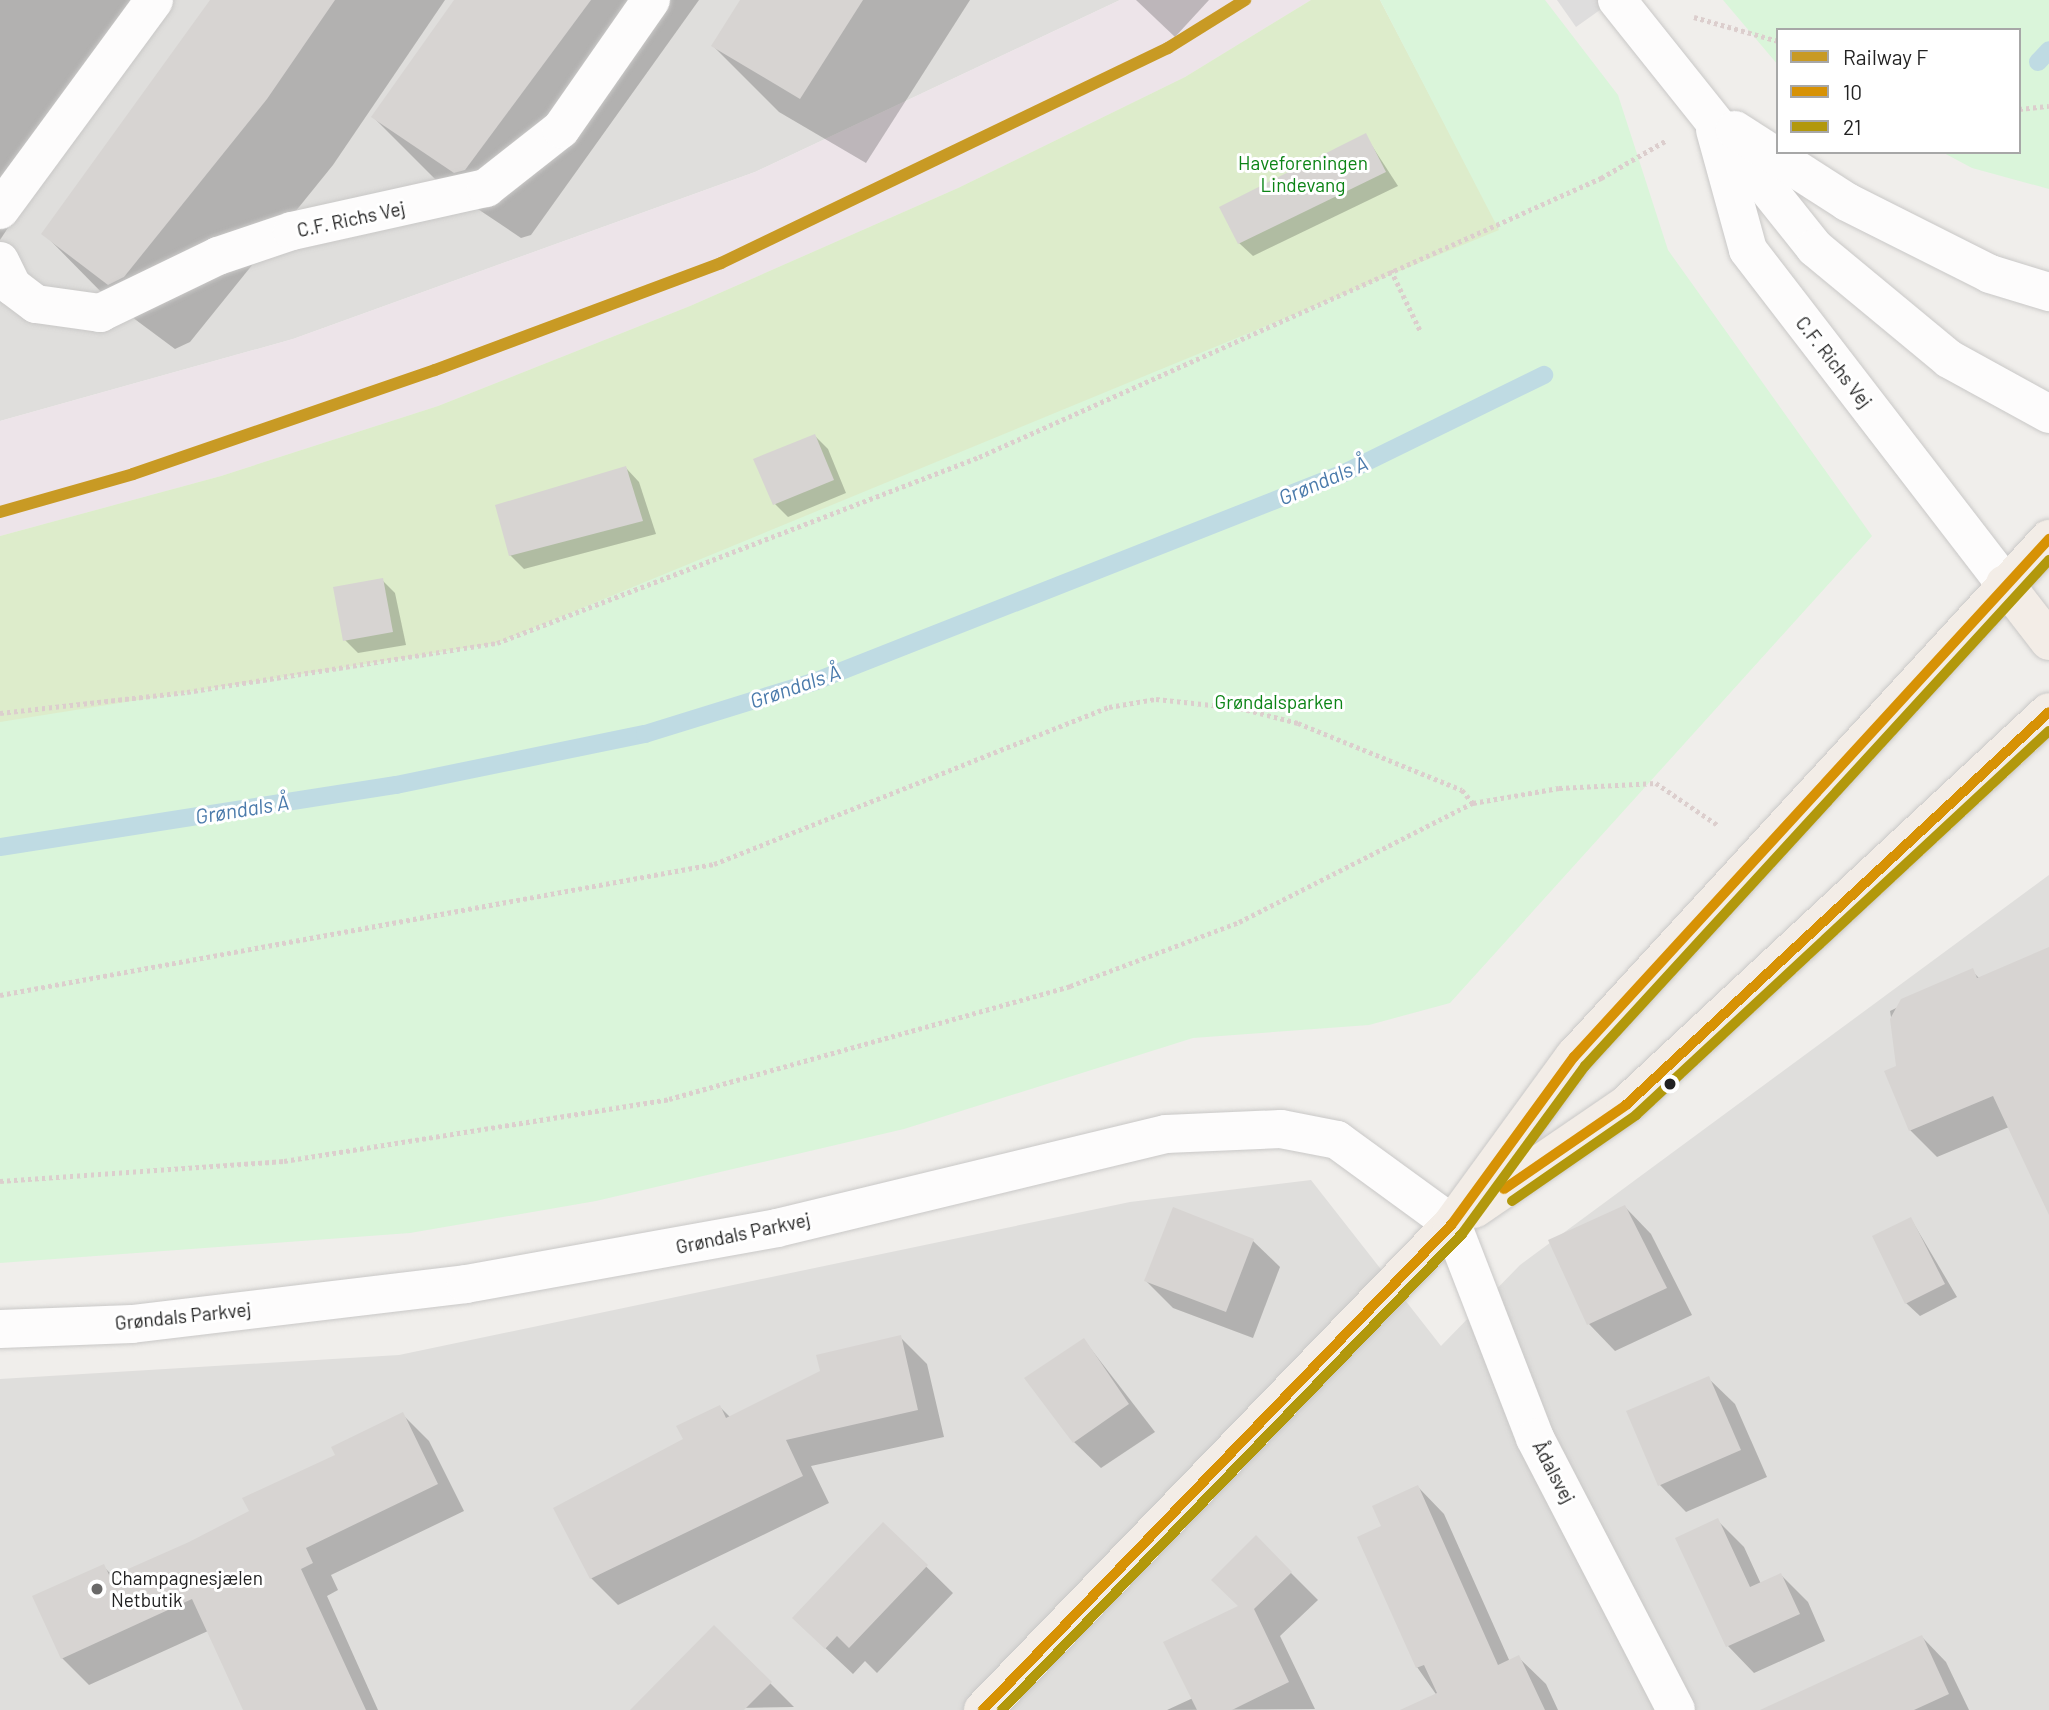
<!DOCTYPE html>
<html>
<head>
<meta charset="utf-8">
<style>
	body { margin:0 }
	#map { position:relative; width:2049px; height:1710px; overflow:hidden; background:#f0eeeb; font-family:Barlow,sans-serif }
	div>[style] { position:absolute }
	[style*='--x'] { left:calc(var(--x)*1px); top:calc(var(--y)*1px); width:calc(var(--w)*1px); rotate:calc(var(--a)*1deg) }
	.residential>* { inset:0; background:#dfdedc }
	.industrial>* { inset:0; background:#ede4e9 }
	.grass>* { inset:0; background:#ddeccb }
	.park>* { inset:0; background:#daf5da }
	.pier>* { inset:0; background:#dedddd }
	.shadow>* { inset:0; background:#0003 }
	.stream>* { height:18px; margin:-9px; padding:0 9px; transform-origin:9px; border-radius:9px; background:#bfdbe3 }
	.building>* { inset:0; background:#d7d4d2 }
	.path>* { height:4.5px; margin-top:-2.25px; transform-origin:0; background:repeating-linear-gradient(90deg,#dccecd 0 3.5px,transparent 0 7px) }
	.roads { filter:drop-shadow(0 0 2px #c9c8c7) drop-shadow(0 0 2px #c9c8c7) }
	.minor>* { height:38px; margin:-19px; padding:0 19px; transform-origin:19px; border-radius:19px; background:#fdfcfc }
	.major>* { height:38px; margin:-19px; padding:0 19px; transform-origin:19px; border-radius:19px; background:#f3ede7 }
	.bus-1>* { height:10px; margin:-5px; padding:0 5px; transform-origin:5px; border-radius:5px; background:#d79205 }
	.bus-2>* { height:10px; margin:-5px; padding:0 5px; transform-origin:5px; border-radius:5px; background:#b2980c }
	.rail-1>* { height:12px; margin:-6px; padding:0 6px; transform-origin:6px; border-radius:6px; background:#c89a24 }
	.dots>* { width:19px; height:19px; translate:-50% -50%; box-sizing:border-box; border:4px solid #fff; border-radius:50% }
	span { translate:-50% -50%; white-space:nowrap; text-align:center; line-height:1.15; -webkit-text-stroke:6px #fff; paint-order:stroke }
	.park-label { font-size:19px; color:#0c8416 }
	.street-label { font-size:19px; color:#222 }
	.poi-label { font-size:19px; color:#222 }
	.left { translate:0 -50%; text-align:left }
	.water-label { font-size:21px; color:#4a7aab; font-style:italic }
	.legend { position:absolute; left:1776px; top:28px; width:245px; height:126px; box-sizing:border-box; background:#fff; border:2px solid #a7a7a7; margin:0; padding:9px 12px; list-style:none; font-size:21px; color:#222 }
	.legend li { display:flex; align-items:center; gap:14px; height:35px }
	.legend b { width:35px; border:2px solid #a7a7a7 }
</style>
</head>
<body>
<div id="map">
	<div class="residential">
		<div style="clip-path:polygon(0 0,1120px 0,755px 172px,293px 339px,0 421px)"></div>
		<div style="clip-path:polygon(2049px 875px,2049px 1710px,0 1710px,0 1379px,399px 1355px,1130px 1202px,1311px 1180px,1441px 1346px,1520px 1265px)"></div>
	</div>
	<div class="industrial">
		<div style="clip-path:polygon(1120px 0,1311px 0,1185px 77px,958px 188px,690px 306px,438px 406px,221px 476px,0 536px,0 421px,293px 339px,755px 172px)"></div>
	</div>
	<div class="grass">
		<div style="clip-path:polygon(1311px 0,1380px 0,1506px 241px,505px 654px,0 729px,0 536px,221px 476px,438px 406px,690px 306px,958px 188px,1185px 77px)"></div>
	</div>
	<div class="park">
		<div style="clip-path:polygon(1380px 0,1545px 0,1618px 95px,1668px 250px,1872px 536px,1450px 1003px,1369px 1025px,1193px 1038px,904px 1129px,596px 1201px,410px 1233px,0 1263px,0 722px,497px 643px,1499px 230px)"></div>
		<div style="clip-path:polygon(1723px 0,2049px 0,2049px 189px,1972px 168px,1942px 152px,2019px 152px,2019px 30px,1778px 30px,1778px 65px)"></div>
	</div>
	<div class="pier">
		<div style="clip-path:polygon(1557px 0,1614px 0,1576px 27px)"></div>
	</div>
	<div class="shadow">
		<div style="clip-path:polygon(0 0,156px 0,0 240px)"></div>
		<div style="clip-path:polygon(212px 0,445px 0,333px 165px,190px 342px,175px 349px,109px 300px,44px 234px)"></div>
		<div style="clip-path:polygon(456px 0,699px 0,531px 235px,521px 238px,439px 183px,373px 117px)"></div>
		<div style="clip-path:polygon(742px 0,970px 0,866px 163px,779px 112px,713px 46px)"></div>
		<div style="clip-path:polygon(1136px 0,1209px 0,1175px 37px)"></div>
		<div style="clip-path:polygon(1365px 135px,1398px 186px,1253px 256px,1239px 243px)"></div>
		<div style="clip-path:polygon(815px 436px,828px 449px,846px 493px,788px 517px,775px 504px)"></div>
		<div style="clip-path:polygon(626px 468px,639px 482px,656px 534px,524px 569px,510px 555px)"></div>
		<div style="clip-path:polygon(382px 580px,395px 593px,406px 645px,358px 653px,345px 640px)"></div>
		<div style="clip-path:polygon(2049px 949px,2049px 1211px,2009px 1127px,1937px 1157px,1910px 1130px,1890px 1011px,1972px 971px,1980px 979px)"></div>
		<div style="clip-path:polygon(1625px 1207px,1651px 1234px,1692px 1315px,1615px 1351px,1589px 1324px)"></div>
		<div style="clip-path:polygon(1911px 1219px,1957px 1297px,1920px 1316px,1906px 1303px)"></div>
		<div style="clip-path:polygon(1253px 1241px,1280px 1267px,1253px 1338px,1173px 1308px,1146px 1281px)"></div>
		<div style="clip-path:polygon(900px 1337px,927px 1364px,944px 1437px,811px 1466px,829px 1503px,618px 1605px,591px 1578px,685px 1440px,720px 1407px,730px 1417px)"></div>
		<div style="clip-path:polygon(1084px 1340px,1155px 1432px,1101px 1468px,1074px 1442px)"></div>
		<div style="clip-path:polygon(1708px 1378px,1735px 1404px,1767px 1477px,1686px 1512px,1660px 1485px)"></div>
		<div style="clip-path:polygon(402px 1414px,429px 1441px,464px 1511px,331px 1575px,338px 1590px,327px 1596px,378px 1710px,244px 1710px,208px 1631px,89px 1685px,62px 1658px,103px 1566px,114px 1577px,190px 1543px,251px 1512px)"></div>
		<div style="clip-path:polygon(1418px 1487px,1444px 1514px,1510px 1662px,1519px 1658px,1546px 1684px,1558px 1710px,1447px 1710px,1417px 1667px,1383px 1527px)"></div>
		<div style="clip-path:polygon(1717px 1520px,1744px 1547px,1761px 1584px,1781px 1575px,1808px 1602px,1825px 1641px,1754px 1673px,1728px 1646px)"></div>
		<div style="clip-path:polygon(883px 1524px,953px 1593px,877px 1673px,865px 1661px,853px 1674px,821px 1644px)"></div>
		<div style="clip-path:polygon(1256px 1538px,1318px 1600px,1280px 1636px,1315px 1709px,1167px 1710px,1193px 1698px,1240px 1606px)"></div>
		<div style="clip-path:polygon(714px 1627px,794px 1707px,632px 1710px)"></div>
		<div style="clip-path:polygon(1922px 1637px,1946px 1662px,1969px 1710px,1829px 1710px)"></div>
	</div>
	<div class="stream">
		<div style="--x:2038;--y:62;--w:16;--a:-47"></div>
		<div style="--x:0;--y:847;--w:401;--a:-8.9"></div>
		<div style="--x:396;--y:785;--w:254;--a:-11.6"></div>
		<div style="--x:645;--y:734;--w:179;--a:-17.2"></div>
		<div style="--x:816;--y:681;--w:567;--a:-21.5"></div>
		<div style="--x:1344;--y:473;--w:223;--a:-26.1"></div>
	</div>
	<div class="building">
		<div style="clip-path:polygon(210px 0,335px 0,267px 99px,124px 277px,108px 285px,41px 234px)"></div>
		<div style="clip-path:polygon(454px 0,591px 0,465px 170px,454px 173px,371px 117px)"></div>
		<div style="clip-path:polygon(740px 0,863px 0,800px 99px,711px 46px)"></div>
		<div style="clip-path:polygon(1366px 133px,1386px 172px,1238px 244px,1219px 207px)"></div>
		<div style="clip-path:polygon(815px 434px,834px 480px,773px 505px,753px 459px)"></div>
		<div style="clip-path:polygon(626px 466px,643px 521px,509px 556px,495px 505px)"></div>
		<div style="clip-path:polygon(383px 578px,393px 632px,343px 641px,333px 587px)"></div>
		<div style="clip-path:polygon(2049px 947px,2049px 1215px,1993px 1096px,1909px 1131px,1884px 1071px,1896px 1066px,1890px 1019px,1901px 999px,1973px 968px,1977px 978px)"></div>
		<div style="clip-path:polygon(1625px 1205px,1667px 1288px,1587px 1325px,1548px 1240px)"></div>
		<div style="clip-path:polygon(1173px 1207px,1254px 1239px,1226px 1312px,1144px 1281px)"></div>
		<div style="clip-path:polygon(1911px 1217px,1945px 1284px,1905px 1304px,1872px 1236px)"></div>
		<div style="clip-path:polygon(901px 1335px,918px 1410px,786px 1440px,803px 1476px,590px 1579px,553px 1508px,683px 1439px,676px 1426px,720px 1405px,726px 1418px,820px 1371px,816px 1355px)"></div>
		<div style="clip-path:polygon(1084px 1338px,1129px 1404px,1073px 1443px,1024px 1378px)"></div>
		<div style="clip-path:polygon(1709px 1376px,1741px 1450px,1658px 1486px,1626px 1411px)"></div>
		<div style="clip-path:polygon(403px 1412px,438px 1484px,306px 1548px,313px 1563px,301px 1569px,366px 1710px,243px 1710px,192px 1599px,61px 1659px,32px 1596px,104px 1564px,110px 1577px,189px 1542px,249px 1511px,242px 1498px,335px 1455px,331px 1447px)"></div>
		<div style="clip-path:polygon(1418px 1485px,1498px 1665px,1519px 1655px,1545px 1710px,1400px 1710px,1437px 1693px,1424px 1665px,1416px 1668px,1357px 1537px,1381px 1526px,1372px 1506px)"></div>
		<div style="clip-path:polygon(1718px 1518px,1750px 1587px,1781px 1573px,1800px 1614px,1726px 1647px,1675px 1538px)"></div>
		<div style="clip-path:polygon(883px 1522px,928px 1565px,849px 1648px,837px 1636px,825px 1649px,792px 1618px)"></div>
		<div style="clip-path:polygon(1256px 1535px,1292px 1572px,1254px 1609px,1289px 1682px,1232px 1710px,1197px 1710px,1163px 1642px,1238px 1606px,1211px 1580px)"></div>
		<div style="clip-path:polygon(714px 1625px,772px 1682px,744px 1710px,630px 1710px)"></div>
		<div style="clip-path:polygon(1922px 1635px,1949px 1694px,1914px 1710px,1760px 1710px)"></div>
	</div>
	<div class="path">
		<div style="--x:1694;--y:17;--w:87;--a:15.9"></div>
		<div style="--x:2019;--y:109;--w:30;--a:-6"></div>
		<div style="--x:1391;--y:270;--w:67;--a:64.2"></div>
		<div style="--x:0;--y:713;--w:188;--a:-6.4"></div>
		<div style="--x:187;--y:692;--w:314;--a:-9"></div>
		<div style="--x:497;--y:643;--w:517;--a:-21.1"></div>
		<div style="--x:979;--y:457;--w:682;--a:-24.16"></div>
		<div style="--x:1601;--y:178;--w:74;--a:-30"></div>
		<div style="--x:0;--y:995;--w:726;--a:-10.4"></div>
		<div style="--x:714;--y:864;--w:425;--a:-21.7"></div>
		<div style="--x:1109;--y:707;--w:48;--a:-9.7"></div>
		<div style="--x:1156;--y:699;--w:84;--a:6.1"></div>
		<div style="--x:1240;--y:708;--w:60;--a:14.5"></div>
		<div style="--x:1298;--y:723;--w:177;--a:22.2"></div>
		<div style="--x:1462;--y:790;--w:17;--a:50"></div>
		<div style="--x:0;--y:1181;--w:285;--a:-4"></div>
		<div style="--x:284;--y:1161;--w:390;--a:-9.1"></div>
		<div style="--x:669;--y:1099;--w:417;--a:-15.7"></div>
		<div style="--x:1070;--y:986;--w:181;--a:-20.7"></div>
		<div style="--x:1239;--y:922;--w:263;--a:-27"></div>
		<div style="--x:1473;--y:803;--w:87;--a:-9.9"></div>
		<div style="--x:1559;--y:788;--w:97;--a:-3"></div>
		<div style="--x:1656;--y:783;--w:76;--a:34.3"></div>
	</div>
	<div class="roads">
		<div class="minor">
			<div style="--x:1617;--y:0;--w:317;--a:51.4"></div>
			<div style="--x:1815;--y:248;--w:174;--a:39.6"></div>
			<div style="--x:1949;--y:359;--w:114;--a:28.8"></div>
			<div style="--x:1715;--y:130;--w:124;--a:74.6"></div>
			<div style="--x:1748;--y:250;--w:421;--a:52.4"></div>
			<div style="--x:1735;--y:130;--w:133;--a:32.7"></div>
			<div style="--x:1847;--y:202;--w:160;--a:26.7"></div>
			<div style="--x:1990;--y:274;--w:62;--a:17"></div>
			<div style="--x:0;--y:210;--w:260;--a:-53.7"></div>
			<div style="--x:0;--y:261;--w:28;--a:64"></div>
			<div style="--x:12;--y:286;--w:30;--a:37"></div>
			<div style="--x:36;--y:304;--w:65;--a:8"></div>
			<div style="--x:100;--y:313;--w:131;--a:-25.8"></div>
			<div style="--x:218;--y:256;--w:78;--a:-18.7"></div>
			<div style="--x:292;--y:231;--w:199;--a:-12.5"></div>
			<div style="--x:486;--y:188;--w:95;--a:-38.2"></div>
			<div style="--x:561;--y:129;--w:157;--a:-55.1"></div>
			<div style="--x:0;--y:1329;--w:132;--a:-2.2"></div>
			<div style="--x:132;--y:1324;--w:336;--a:-6.8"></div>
			<div style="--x:466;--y:1284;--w:316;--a:-10.2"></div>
			<div style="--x:777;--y:1228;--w:400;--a:-13.6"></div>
			<div style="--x:1166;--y:1134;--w:115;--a:-2.5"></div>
			<div style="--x:1281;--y:1129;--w:57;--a:11.1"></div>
			<div style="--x:1337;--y:1140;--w:142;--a:36.1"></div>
			<div style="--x:1452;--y:1224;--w:230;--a:68.8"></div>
			<div style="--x:1535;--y:1438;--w:306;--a:62.6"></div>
		</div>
		<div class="major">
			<div style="--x:2005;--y:584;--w:72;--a:52.3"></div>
			<div style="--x:1474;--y:1209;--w:184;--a:-34.4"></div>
			<div style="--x:1626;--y:1105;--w:577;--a:-42.89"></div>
			<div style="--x:983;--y:1710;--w:675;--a:-46.02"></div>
			<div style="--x:1452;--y:1224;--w:207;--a:-53.9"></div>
			<div style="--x:1574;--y:1057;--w:703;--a:-47.48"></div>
		</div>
	</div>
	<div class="bus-1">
		<div style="--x:1504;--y:1189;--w:148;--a:-34.5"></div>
		<div style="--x:1626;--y:1105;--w:577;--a:-42.89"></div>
		<div style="--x:983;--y:1710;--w:675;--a:-46.02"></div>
		<div style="--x:1452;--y:1224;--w:207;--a:-53.9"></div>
		<div style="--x:1574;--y:1057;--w:703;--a:-47.48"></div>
	</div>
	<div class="bus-2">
		<div style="--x:1512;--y:1201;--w:151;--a:-34.7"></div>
		<div style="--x:1636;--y:1115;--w:564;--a:-42.92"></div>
		<div style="--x:1002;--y:1710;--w:662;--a:-45.98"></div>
		<div style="--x:1462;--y:1234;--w:208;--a:-53.8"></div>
		<div style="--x:1585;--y:1066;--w:687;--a:-47.48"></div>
	</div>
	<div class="rail-1">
		<div style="--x:0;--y:512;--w:138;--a:-15.9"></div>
		<div style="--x:133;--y:474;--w:319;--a:-19"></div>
		<div style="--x:435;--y:370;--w:305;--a:-20.5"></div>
		<div style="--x:721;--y:263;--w:496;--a:-25.7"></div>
		<div style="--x:1168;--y:48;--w:91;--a:-31.9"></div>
	</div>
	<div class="dots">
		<div style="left:1670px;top:1084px;background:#222"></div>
		<div style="left:97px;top:1589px;background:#6a6968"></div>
	</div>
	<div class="park-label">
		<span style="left:1303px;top:174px">Haveforeningen<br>Lindevang</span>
		<span style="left:1279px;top:702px">Grøndalsparken</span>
	</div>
	<div class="street-label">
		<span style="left:351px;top:219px;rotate:-12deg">C.F. Richs Vej</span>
		<span style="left:1834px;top:362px;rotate:52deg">C.F. Richs Vej</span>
		<span style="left:743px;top:1233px;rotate:-12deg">Grøndals Parkvej</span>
		<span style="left:183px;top:1316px;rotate:-6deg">Grøndals Parkvej</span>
		<span style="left:1554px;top:1472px;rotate:62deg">Ådalsvej</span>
	</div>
	<div class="poi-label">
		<span class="left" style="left:111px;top:1589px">Champagnesjælen<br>Netbutik</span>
	</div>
	<div class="water-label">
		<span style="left:1323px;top:480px;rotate:-23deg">Grøndals Å</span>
		<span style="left:795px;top:686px;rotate:-19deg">Grøndals Å</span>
		<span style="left:242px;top:809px;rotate:-9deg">Grøndals Å</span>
	</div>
	<ul class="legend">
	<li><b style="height:9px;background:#c89a24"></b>Railway F</li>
	<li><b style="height:9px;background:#d79205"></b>10</li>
	<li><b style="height:9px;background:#b2980c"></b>21</li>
	</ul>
</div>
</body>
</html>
